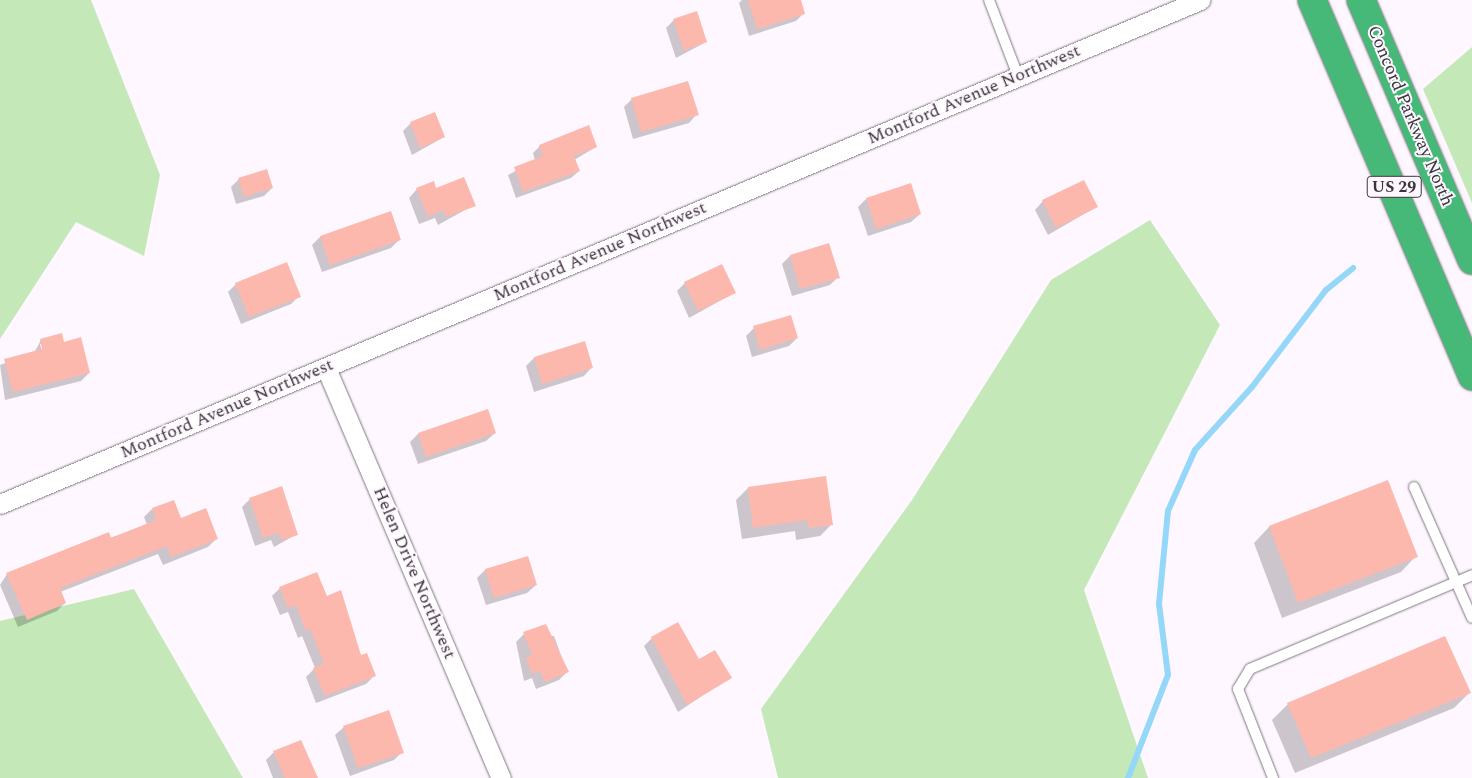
<!DOCTYPE html>
<html>
<head>
<meta charset="utf-8">
<style>
	body { margin:0 }
	#map { position:relative; width:1472px; height:778px; overflow:hidden; background:#fff7ff; font-family:Spectral,serif }
	div>[style] { position:absolute }
	[style*='--x'] { left:calc(var(--x)*1px); top:calc(var(--y)*1px); width:calc(var(--w)*1px); rotate:calc(var(--a)*1deg) }
	.green>* { inset:0; background:#c5e8b9 }
	.shadow>* { inset:0; background:#0003 }
	.stream>* { height:6px; margin:-3px; padding:0 3px; transform-origin:3px; border-radius:3px; background:#95d7f8 }
	.building>* { inset:0; background:#fcb8ad }
	.roads { filter:drop-shadow(0 0 1px #7f777f) drop-shadow(0 0 1px #7f777f) }
	.lane>* { height:10px; margin:-5px; padding:0 5px; transform-origin:5px; border-radius:5px; background:#fff }
	.street>* { height:19px; margin:-9.5px; padding:0 9.5px; transform-origin:9.5px; border-radius:9.5px; background:#fff }
	.highway>* { height:28px; margin:-14px; padding:0 14px; transform-origin:14px; border-radius:14px; background:#46b978 }
	span { translate:-50% -50%; white-space:nowrap; text-align:center; line-height:1.15; -webkit-text-stroke:4px #fff7ff; paint-order:stroke }
	.shield-label span { padding:1px 4px; background:#fff7ff; border:1px solid; border-radius:4px; -webkit-text-stroke-width:0 }
	.shield-label { font-size:16px; color:#3a363a; font-weight:700 }
	.street-label { font-size:18px; color:#3a363a }
</style>
</head>
<body>
<div id="map">
	<div class="green">
		<div style="clip-path:polygon(0 0,91px 0,160px 175px,144px 256px,76px 222px,0 339px)"></div>
		<div style="clip-path:polygon(1472px 47px,1472px 203px,1423px 89px)"></div>
		<div style="clip-path:polygon(1150px 220px,1220px 325px,1084px 590px,1148px 778px,778px 778px,761px 709px,912px 500px,1051px 280px)"></div>
		<div style="clip-path:polygon(134px 589px,243px 778px,0 778px,0 621px)"></div>
	</div>
	<div class="shadow">
		<div style="clip-path:polygon(742px 0,800px 0,804px 13px,796px 21px,749px 36px,739px 3px)"></div>
		<div style="clip-path:polygon(674px 20px,706px 42px,676px 58px,666px 28px)"></div>
		<div style="clip-path:polygon(632px 99px,697px 114px,689px 123px,633px 139px,624px 107px)"></div>
		<div style="clip-path:polygon(411px 123px,444px 137px,412px 155px,403px 131px)"></div>
		<div style="clip-path:polygon(540px 146px,596px 147px,574px 160px,579px 171px,571px 178px,516px 198px,508px 175px,535px 160px,533px 153px)"></div>
		<div style="clip-path:polygon(239px 179px,272px 188px,264px 196px,236px 204px,231px 187px)"></div>
		<div style="clip-path:polygon(417px 189px,436px 189px,474px 205px,438px 225px,435px 218px,419px 224px,409px 198px)"></div>
		<div style="clip-path:polygon(866px 199px,920px 214px,911px 222px,868px 236px,858px 207px)"></div>
		<div style="clip-path:polygon(1043px 201px,1096px 207px,1048px 235px,1035px 210px)"></div>
		<div style="clip-path:polygon(390px 213px,399px 240px,391px 248px,322px 272px,312px 245px,320px 237px)"></div>
		<div style="clip-path:polygon(790px 256px,838px 277px,830px 285px,792px 296px,782px 264px)"></div>
		<div style="clip-path:polygon(685px 283px,734px 293px,689px 318px,677px 291px)"></div>
		<div style="clip-path:polygon(236px 284px,299px 296px,291px 304px,241px 324px,228px 292px)"></div>
		<div style="clip-path:polygon(754px 328px,797px 338px,789px 346px,752px 357px,746px 336px)"></div>
		<div style="clip-path:polygon(evenodd,41px 340px,63px 344px,89px 373px,81px 381px,5px 400px,0 365px,34px 353px,41px 340px,40px 344px,42px 344px,43px 356px,40px 344px)"></div>
		<div style="clip-path:polygon(584px 342px,592px 367px,584px 376px,534px 392px,526px 366px,534px 358px)"></div>
		<div style="clip-path:polygon(495px 433px,486px 441px,418px 464px,410px 442px,418px 434px)"></div>
		<div style="clip-path:polygon(1388px 482px,1416px 556px,1401px 572px,1282px 618px,1254px 543px,1269px 527px)"></div>
		<div style="clip-path:polygon(748px 488px,832px 524px,820px 536px,796px 540px,795px 531px,742px 539px,736px 500px)"></div>
		<div style="clip-path:polygon(250px 499px,297px 534px,274px 547px,271px 540px,255px 546px,242px 507px)"></div>
		<div style="clip-path:polygon(152px 509px,216px 539px,208px 547px,163px 565px,158px 554px,60px 592px,65px 603px,57px 611px,18px 627px,0 585px,7px 574px,147px 525px,144px 517px)"></div>
		<div style="clip-path:polygon(485px 570px,536px 585px,527px 593px,486px 605px,477px 578px)"></div>
		<div style="clip-path:polygon(280px 588px,326px 598px,374px 676px,366px 684px,316px 703px,306px 677px,315px 668px,302px 636px,298px 638px,288px 612px,280px 615px,272px 596px)"></div>
		<div style="clip-path:polygon(524px 634px,554px 636px,567px 672px,559px 680px,536px 689px,532px 678px,524px 681px,516px 642px)"></div>
		<div style="clip-path:polygon(652px 638px,730px 677px,678px 712px,644px 646px)"></div>
		<div style="clip-path:polygon(1469px 693px,1454px 708px,1295px 773px,1272px 720px,1288px 704px)"></div>
		<div style="clip-path:polygon(344px 727px,402px 752px,394px 760px,350px 776px,335px 735px)"></div>
		<div style="clip-path:polygon(274px 752px,316px 778px,273px 778px,266px 760px)"></div>
	</div>
	<div class="stream">
		<div style="--x:1128;--y:778;--w:110;--a:-68.8"></div>
		<div style="--x:1168;--y:675;--w:72;--a:-97.2"></div>
		<div style="--x:1159;--y:604;--w:93;--a:-84.5"></div>
		<div style="--x:1168;--y:511;--w:67;--a:-66.1"></div>
		<div style="--x:1195;--y:450;--w:85;--a:-47.9"></div>
		<div style="--x:1252;--y:387;--w:122;--a:-52.7"></div>
		<div style="--x:1326;--y:290;--w:35;--a:-39"></div>
	</div>
	<div class="building">
		<div style="clip-path:polygon(748px 0,801px 0,805px 14px,757px 29px)"></div>
		<div style="clip-path:polygon(697px 11px,707px 42px,684px 51px,673px 19px)"></div>
		<div style="clip-path:polygon(688px 81px,699px 115px,641px 132px,631px 98px)"></div>
		<div style="clip-path:polygon(435px 112px,445px 137px,420px 148px,410px 122px)"></div>
		<div style="clip-path:polygon(589px 125px,597px 147px,574px 156px,580px 171px,523px 192px,514px 167px,543px 156px,539px 145px)"></div>
		<div style="clip-path:polygon(267px 169px,273px 188px,244px 197px,238px 178px)"></div>
		<div style="clip-path:polygon(464px 177px,476px 206px,446px 217px,443px 210px,428px 217px,416px 188px,434px 181px,436px 188px)"></div>
		<div style="clip-path:polygon(1084px 180px,1098px 207px,1056px 228px,1042px 200px)"></div>
		<div style="clip-path:polygon(911px 183px,921px 214px,876px 229px,866px 198px)"></div>
		<div style="clip-path:polygon(391px 211px,401px 240px,330px 265px,320px 236px)"></div>
		<div style="clip-path:polygon(829px 243px,840px 278px,800px 289px,790px 255px)"></div>
		<div style="clip-path:polygon(287px 262px,301px 297px,249px 317px,235px 283px)"></div>
		<div style="clip-path:polygon(722px 264px,736px 293px,698px 311px,684px 282px)"></div>
		<div style="clip-path:polygon(791px 315px,798px 338px,760px 350px,753px 326px)"></div>
		<div style="clip-path:polygon(62px 333px,64px 342px,81px 337px,90px 373px,13px 392px,4px 359px,42px 349px,40px 339px)"></div>
		<div style="clip-path:polygon(585px 341px,593px 368px,542px 384px,534px 357px)"></div>
		<div style="clip-path:polygon(488px 409px,496px 433px,426px 457px,418px 433px)"></div>
		<div style="clip-path:polygon(826px 476px,833px 525px,808px 528px,807px 520px,753px 528px,748px 487px)"></div>
		<div style="clip-path:polygon(1388px 480px,1418px 557px,1298px 603px,1269px 526px)"></div>
		<div style="clip-path:polygon(282px 486px,298px 535px,282px 540px,279px 533px,263px 538px,249px 498px)"></div>
		<div style="clip-path:polygon(174px 500px,181px 518px,206px 508px,218px 539px,171px 557px,167px 546px,60px 588px,66px 603px,27px 620px,6px 573px,109px 532px,111px 538px,156px 520px,152px 508px)"></div>
		<div style="clip-path:polygon(528px 556px,537px 585px,494px 598px,485px 569px)"></div>
		<div style="clip-path:polygon(317px 572px,327px 596px,341px 590px,361px 655px,367px 653px,376px 676px,325px 696px,313px 668px,324px 663px,310px 629px,306px 631px,296px 605px,288px 608px,279px 587px)"></div>
		<div style="clip-path:polygon(678px 622px,699px 659px,715px 650px,732px 678px,687px 705px,651px 637px)"></div>
		<div style="clip-path:polygon(546px 624px,569px 672px,545px 682px,540px 671px,532px 674px,526px 658px,532px 655px,523px 632px)"></div>
		<div style="clip-path:polygon(1445px 636px,1471px 693px,1311px 758px,1287px 703px)"></div>
		<div style="clip-path:polygon(389px 710px,404px 753px,358px 768px,343px 726px)"></div>
		<div style="clip-path:polygon(301px 740px,318px 778px,285px 778px,273px 751px)"></div>
	</div>
	<div class="roads">
		<div class="lane">
			<div style="--x:989;--y:0;--w:81;--a:69.1"></div>
			<div style="--x:1414;--y:487;--w:143;--a:66.1"></div>
			<div style="--x:1273;--y:778;--w:96;--a:-111.5"></div>
			<div style="--x:1238;--y:689;--w:23;--a:-59"></div>
			<div style="--x:1250;--y:669;--w:241;--a:-22.9"></div>
		</div>
		<div class="street">
			<div style="--x:326;--y:368;--w:446;--a:66.9"></div>
			<div style="--x:0;--y:504;--w:1302;--a:-22.78"></div>
		</div>
		<div class="highway">
			<div style="--x:1312;--y:0;--w:409;--a:66.9"></div>
			<div style="--x:1361;--y:0;--w:283;--a:66.9"></div>
		</div>
	</div>
	<div class="shield-label">
		<span style="left:1394px;top:187px">US 29</span>
	</div>
	<div class="street-label">
		<span style="left:974px;top:95px;rotate:-23deg">Montford Avenue Northwest</span>
		<span style="left:1410px;top:116px;rotate:67deg">Concord Parkway North</span>
		<span style="left:600px;top:252px;rotate:-23deg">Montford Avenue Northwest</span>
		<span style="left:227px;top:409px;rotate:-23deg">Montford Avenue Northwest</span>
		<span style="left:414px;top:573px;rotate:67deg">Helen Drive Northwest</span>
	</div>
</div>
</body>
</html>
